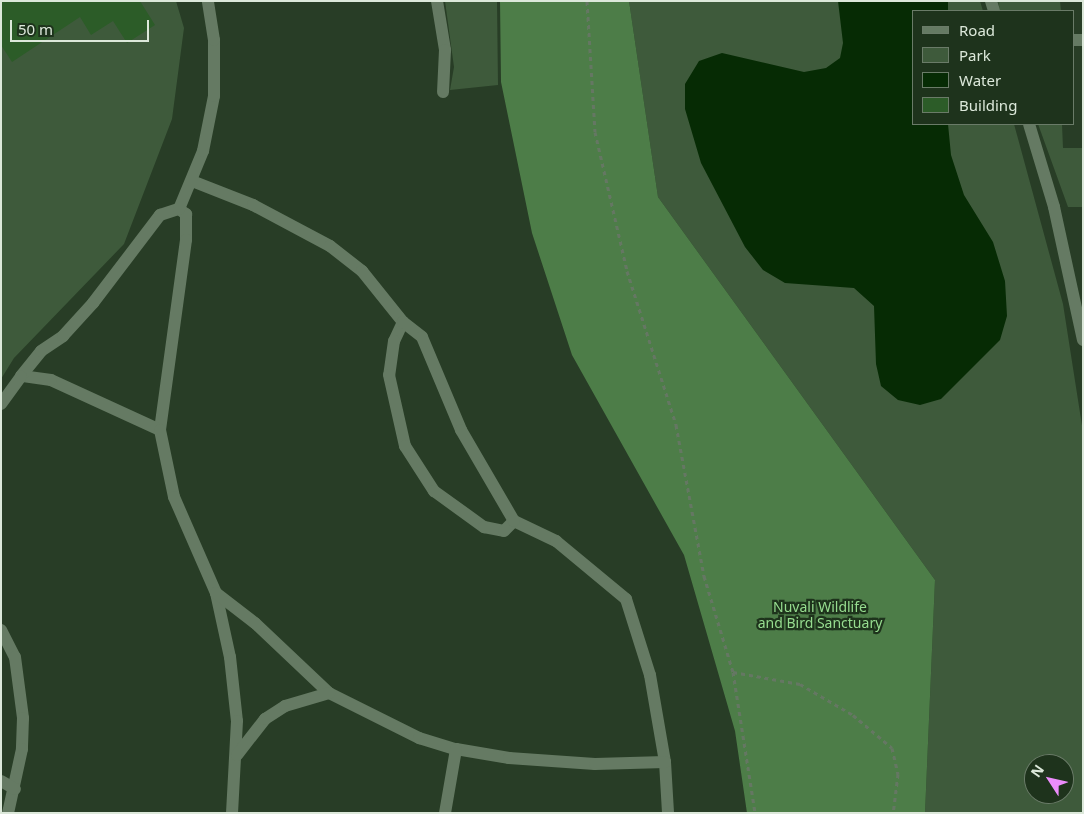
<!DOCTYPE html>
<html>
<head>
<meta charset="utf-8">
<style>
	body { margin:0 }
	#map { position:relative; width:1084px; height:814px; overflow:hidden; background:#283d26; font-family:"Noto Sans",sans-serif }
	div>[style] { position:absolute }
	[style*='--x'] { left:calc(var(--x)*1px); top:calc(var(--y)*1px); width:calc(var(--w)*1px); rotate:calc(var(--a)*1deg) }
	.green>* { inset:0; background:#3e5a3b }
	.forest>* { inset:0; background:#4d7d48 }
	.water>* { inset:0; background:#062b04 }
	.building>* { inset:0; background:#2c5c28 }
	.path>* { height:3px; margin-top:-1.5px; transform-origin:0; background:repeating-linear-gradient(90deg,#657763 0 4px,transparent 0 8px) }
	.minor>* { height:12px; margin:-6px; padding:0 6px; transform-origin:6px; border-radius:6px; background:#657a63 }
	span { translate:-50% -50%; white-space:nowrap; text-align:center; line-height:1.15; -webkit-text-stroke:4.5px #1e331c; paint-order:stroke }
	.park-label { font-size:14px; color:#96dc8f }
	.frame { position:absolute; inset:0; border:2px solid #dce8da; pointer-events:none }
	.legend { position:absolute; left:912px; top:10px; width:162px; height:115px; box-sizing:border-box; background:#1e331c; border:1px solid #6a7b68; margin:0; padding:6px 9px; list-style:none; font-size:15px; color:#dce8da }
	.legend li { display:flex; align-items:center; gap:10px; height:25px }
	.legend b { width:25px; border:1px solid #6a7b68 }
	.north { position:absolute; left:1024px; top:754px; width:50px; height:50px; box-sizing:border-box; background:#1e331c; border:1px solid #6a7b68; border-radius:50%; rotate:305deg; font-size:14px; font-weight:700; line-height:20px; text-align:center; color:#dce8da }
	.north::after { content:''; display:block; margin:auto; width:18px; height:22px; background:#ec8cfb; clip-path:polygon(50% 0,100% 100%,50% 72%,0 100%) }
	.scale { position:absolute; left:10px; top:20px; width:139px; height:22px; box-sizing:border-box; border:2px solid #dce8da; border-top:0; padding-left:6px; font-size:15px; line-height:18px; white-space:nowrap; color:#dce8da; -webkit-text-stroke:4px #1e331c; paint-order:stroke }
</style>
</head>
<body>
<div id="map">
	<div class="green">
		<div style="clip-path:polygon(1px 1px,176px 1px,184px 28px,172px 119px,124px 244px,14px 358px,1px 379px)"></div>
		<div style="clip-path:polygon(445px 1px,497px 1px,498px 85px,450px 90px,454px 67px)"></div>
		<div style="clip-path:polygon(evenodd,629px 1px,980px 1px,983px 11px,913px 11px,913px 124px,1014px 124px,1063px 304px,1083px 432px,1083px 813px,925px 813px,935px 580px,658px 197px,629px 1px,1034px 764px,1064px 764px,1064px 794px,1034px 794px,1034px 764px)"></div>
		<div style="clip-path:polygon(998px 1px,1060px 1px,1061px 11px,1000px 11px)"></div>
		<div style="clip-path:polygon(1038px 124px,1062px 124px,1063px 148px,1083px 148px,1083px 207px,1068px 207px)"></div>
	</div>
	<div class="forest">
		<div style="clip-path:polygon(500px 1px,629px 1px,658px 197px,935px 580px,925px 813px,747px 813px,735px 731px,684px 555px,572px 355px,532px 233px,501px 82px)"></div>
	</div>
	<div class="water">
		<div style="clip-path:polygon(838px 1px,948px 1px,948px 11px,913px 11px,913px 124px,948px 124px,951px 155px,964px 195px,993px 242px,1005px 281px,1007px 316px,1000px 340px,941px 399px,920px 405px,898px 400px,881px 386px,876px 364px,874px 306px,854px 288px,785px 283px,763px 270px,745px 247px,701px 163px,685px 109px,685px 84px,699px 61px,722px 53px,804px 72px,826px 68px,840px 58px,843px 43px)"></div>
	</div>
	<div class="building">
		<div style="clip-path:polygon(1px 1px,140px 1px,155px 25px,127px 43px,113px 21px,91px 35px,80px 17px,12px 62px,1px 45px)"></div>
	</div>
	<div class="path">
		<div style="--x:587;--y:1;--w:131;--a:86.5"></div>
		<div style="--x:595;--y:132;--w:143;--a:77"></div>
		<div style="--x:627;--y:271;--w:162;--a:72.3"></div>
		<div style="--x:676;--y:425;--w:154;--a:79.5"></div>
		<div style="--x:704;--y:576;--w:100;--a:73.2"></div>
		<div style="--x:733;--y:672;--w:143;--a:81.1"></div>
		<div style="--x:733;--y:672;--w:68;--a:10.2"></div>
		<div style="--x:800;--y:684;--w:61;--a:30.3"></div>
		<div style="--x:853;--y:715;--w:51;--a:40.2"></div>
		<div style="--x:892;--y:748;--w:27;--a:77"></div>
		<div style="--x:898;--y:774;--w:39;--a:97"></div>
	</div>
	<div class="minor">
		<div style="--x:437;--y:1;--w:50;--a:80.7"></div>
		<div style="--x:445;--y:50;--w:42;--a:92.7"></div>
		<div style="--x:991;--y:1;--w:10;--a:73"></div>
		<div style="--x:1073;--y:40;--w:10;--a:0"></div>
		<div style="--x:1029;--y:124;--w:87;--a:73.2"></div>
		<div style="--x:1054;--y:207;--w:136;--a:77.7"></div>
		<div style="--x:192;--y:181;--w:66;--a:21.5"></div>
		<div style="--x:253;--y:205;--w:87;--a:28"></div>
		<div style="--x:330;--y:246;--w:41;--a:38"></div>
		<div style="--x:362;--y:271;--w:65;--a:51.2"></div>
		<div style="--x:403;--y:322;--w:21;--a:115"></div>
		<div style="--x:394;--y:341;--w:34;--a:98"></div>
		<div style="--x:389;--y:375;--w:73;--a:77.3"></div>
		<div style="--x:405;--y:446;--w:54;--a:57.2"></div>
		<div style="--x:434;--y:491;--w:62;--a:35.8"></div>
		<div style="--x:484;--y:527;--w:20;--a:11"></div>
		<div style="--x:504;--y:531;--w:14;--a:-45"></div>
		<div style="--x:514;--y:521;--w:47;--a:25.5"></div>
		<div style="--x:556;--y:541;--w:91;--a:39.6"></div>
		<div style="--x:626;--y:599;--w:80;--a:72.5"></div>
		<div style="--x:650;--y:675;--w:88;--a:80.2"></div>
		<div style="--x:665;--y:762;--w:51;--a:86.6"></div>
		<div style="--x:179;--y:209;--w:9;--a:36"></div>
		<div style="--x:186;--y:214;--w:26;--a:90"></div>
		<div style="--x:186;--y:240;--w:192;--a:97.8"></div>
		<div style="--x:160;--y:430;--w:120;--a:-155.4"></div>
		<div style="--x:51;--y:380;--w:30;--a:-172"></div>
		<div style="--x:21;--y:376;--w:32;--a:-51"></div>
		<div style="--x:41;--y:351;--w:27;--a:-34"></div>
		<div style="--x:63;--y:336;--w:45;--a:-47.7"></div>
		<div style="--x:93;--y:303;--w:111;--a:-52.7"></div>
		<div style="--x:160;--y:215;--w:20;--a:-18"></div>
		<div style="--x:179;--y:209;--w:63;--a:-67.5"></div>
		<div style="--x:203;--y:151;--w:56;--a:-78.7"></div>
		<div style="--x:214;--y:96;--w:56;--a:-90"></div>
		<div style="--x:214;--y:40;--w:39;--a:-99"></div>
		<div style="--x:403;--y:322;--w:24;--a:38"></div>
		<div style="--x:422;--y:337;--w:101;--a:67.2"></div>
		<div style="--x:461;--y:430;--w:105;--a:59.8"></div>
		<div style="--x:1;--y:404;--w:34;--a:-54"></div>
		<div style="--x:160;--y:430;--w:68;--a:78.2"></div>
		<div style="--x:174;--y:497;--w:105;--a:66.4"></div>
		<div style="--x:216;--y:593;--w:66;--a:77.7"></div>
		<div style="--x:230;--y:657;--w:64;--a:83.8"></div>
		<div style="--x:237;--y:721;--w:92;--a:93.1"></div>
		<div style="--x:216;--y:593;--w:49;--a:37.6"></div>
		<div style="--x:255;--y:623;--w:102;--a:43.4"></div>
		<div style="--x:329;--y:693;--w:101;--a:26.6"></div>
		<div style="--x:419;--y:738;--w:39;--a:17"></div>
		<div style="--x:456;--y:749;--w:54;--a:9.6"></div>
		<div style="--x:509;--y:758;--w:86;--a:4"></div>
		<div style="--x:595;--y:764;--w:70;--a:-1.6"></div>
		<div style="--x:1;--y:630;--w:30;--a:63"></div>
		<div style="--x:15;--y:657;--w:62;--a:82.5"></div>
		<div style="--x:23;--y:718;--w:31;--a:92"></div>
		<div style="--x:22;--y:749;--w:66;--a:102.3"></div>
		<div style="--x:237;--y:755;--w:46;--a:-52.1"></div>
		<div style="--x:265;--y:719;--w:24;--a:-33"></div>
		<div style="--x:285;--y:706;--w:46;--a:-16.5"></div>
		<div style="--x:1;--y:781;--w:16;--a:30"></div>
		<div style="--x:445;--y:813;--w:65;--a:-80.2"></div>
	</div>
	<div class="park-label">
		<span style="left:820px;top:615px">Nuvali Wildlife<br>and Bird Sanctuary</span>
	</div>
	<div class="frame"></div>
	<ul class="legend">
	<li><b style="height:6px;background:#657a63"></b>Road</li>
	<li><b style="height:14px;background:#3e5a3b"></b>Park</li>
	<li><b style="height:14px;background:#062b04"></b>Water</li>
	<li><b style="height:14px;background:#2c5c28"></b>Building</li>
	</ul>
	<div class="north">N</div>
	<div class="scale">50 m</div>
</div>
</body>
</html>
